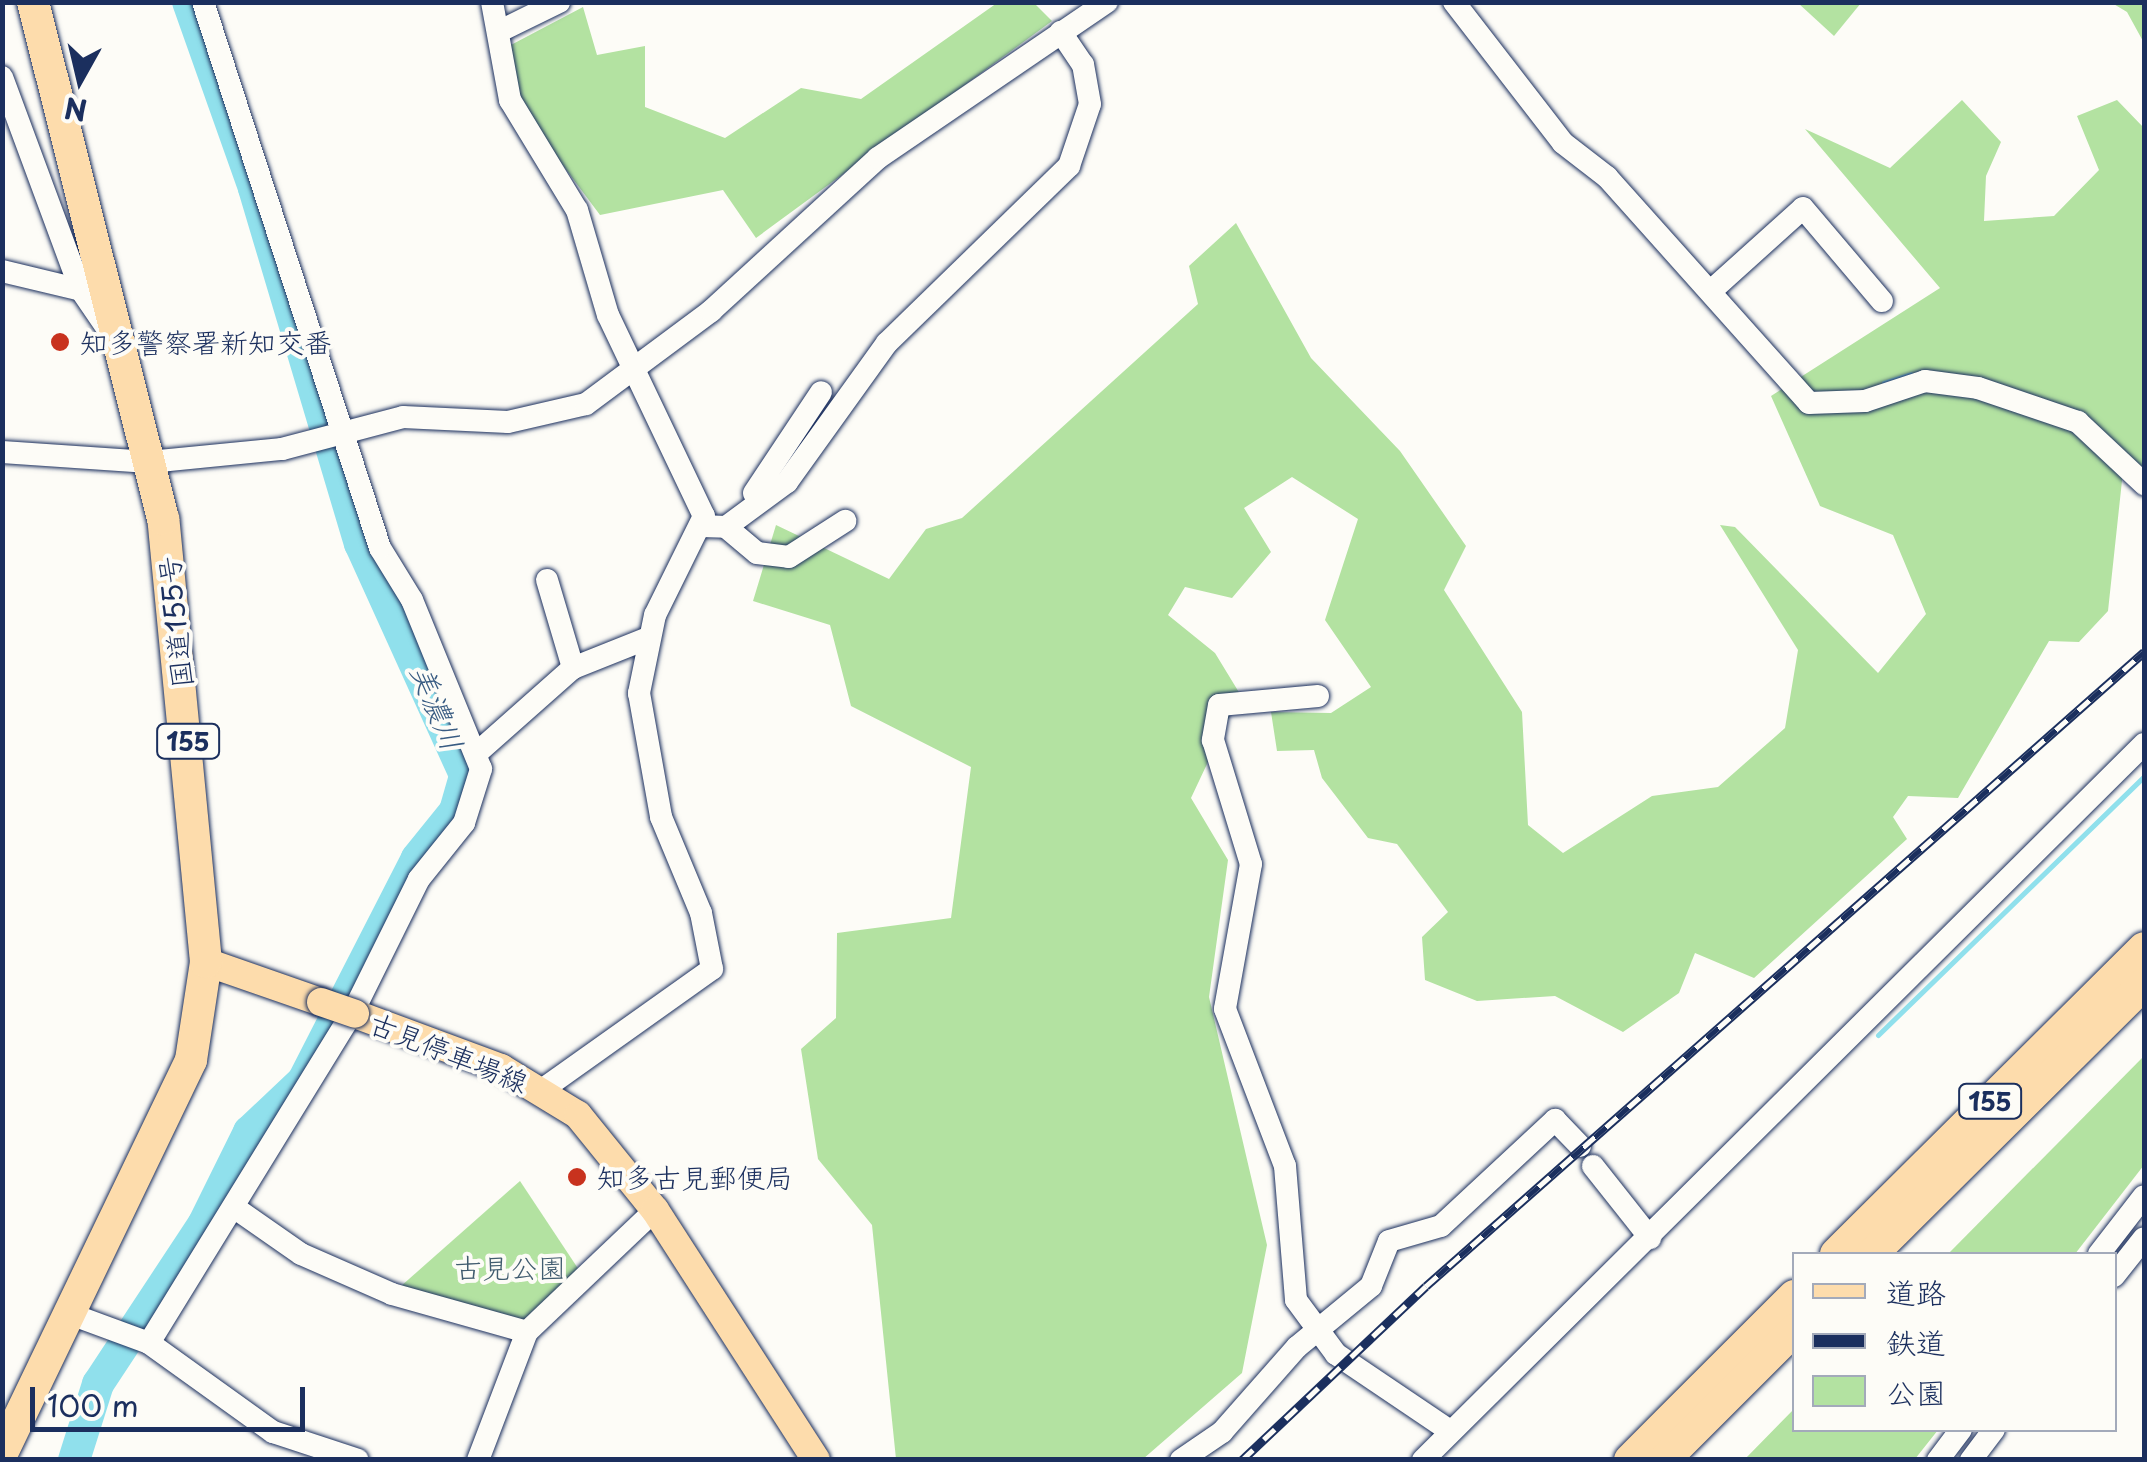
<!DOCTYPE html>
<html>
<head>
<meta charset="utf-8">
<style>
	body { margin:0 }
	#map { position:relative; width:2147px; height:1462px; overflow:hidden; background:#fdfcf7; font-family:"Playpen Sans","Klee One",sans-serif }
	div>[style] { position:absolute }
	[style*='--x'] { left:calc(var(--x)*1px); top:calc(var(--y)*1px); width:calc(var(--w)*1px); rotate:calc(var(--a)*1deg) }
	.green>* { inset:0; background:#b3e2a1 }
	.stream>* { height:5px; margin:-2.5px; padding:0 2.5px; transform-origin:2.5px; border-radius:2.5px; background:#90e0ec }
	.river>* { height:32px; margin:-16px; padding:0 16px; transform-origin:16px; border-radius:16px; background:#90e0ec }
	.roads { filter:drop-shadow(0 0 2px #1b2f5e) drop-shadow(0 0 2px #1b2f5e) }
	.minor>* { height:22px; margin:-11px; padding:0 11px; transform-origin:11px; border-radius:11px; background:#fdfcf7 }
	.major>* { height:28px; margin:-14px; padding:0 14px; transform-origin:14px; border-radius:14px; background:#fddcac }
	.highway>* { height:32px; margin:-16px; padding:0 16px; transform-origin:16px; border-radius:16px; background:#fddcac }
	.rail>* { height:9px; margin-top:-4.5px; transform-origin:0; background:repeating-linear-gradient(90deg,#fdfcf7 0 15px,#1b2f5e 0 30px); box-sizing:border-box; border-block:2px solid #1b2f5e }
	.bridges { filter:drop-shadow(0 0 2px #1b2f5e) drop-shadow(0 0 2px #1b2f5e) }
	.major-bridge>* { height:28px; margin:-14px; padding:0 14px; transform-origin:14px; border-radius:14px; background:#fddcac }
	.dots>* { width:28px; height:28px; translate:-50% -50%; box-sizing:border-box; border:5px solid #fdfcf7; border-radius:50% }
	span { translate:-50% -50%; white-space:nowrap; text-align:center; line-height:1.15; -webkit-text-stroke:8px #fdfcf7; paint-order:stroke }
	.shield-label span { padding:2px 8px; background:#fdfcf7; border:2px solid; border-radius:8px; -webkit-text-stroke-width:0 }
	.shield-label { font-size:25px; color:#1b2f5e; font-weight:700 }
	.poi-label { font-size:28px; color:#1b2f5e }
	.left { translate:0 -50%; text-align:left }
	.street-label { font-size:28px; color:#1b2f5e }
	.park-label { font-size:28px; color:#415c6f }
	.water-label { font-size:30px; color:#385b82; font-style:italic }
	.frame { position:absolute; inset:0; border:5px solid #1b2f5e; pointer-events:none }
	.legend { position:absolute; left:1792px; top:1252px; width:325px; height:180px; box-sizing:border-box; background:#fdfcf7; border:2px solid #a3aaba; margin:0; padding:12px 18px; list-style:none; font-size:30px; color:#1b2f5e }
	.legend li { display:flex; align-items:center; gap:20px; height:50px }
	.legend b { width:50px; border:2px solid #a3aaba }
	.north { position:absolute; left:30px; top:30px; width:100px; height:100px; -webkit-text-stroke:8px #fdfcf7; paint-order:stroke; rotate:188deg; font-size:28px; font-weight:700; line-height:40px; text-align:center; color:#1b2f5e }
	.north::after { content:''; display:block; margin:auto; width:35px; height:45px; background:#1b2f5e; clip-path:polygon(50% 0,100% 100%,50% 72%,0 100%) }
	.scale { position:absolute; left:30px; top:1387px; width:275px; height:45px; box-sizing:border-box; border:5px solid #1b2f5e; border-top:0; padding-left:12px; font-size:30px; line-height:35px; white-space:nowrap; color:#1b2f5e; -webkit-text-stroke:8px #fdfcf7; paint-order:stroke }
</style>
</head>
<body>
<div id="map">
	<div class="green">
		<div style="clip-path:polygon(997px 3px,1034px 3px,1052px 21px,756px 238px,723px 190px,600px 215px,517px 104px,505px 48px,583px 7px,597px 55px,645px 46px,645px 107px,725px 138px,801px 88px,861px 99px)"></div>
		<div style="clip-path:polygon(1798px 3px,1861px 3px,1834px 36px)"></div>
		<div style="clip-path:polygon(2112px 3px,2144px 3px,2144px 43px,2127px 12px)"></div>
		<div style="clip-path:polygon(1962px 100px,2001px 142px,1986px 176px,1984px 221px,2054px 216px,2099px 170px,2077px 116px,2117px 100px,2144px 128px,2144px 471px,2124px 462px,2108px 611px,2079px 642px,2049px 641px,1958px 798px,1908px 796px,1893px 817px,1907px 839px,1754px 978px,1695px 953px,1679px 993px,1623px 1032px,1555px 996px,1477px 1001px,1425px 980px,1422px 937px,1448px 912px,1397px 844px,1368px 838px,1322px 778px,1314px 750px,1277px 751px,1271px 712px,1331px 713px,1371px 687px,1325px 620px,1358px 519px,1292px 477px,1244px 508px,1271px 552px,1232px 598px,1185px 587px,1168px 615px,1215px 653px,1240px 694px,1191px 798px,1228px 860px,1209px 997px,1267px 1245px,1242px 1373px,1143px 1459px,896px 1459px,872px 1225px,818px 1159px,801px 1049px,836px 1018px,837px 933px,951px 918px,971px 767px,851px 706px,830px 625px,753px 601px,776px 525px,889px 579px,926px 529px,962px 518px,1198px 304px,1189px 266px,1236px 223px,1311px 358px,1400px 451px,1466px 546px,1444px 590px,1522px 712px,1528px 825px,1563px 853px,1652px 796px,1718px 787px,1785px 728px,1798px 650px,1720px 525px,1735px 527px,1878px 673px,1926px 614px,1893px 535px,1820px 506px,1771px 396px,1940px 288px,1805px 129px,1890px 168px)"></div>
		<div style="clip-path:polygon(2144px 1056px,2144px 1165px,2075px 1254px,1948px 1254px)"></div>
		<div style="clip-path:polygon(520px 1181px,583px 1276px,527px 1332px,392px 1294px)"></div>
		<div style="clip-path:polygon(1794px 1409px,1794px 1430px,1938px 1430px,1915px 1459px,1745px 1459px)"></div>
	</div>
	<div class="stream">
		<div style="--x:1884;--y:383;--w:28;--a:-18"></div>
		<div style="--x:1878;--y:1035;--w:371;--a:-44.2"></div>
	</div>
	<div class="river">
		<div style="--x:74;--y:1460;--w:80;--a:-72.5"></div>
		<div style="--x:98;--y:1384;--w:191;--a:-56.6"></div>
		<div style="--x:203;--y:1225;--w:104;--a:-63.7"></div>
		<div style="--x:249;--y:1132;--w:74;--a:-43.4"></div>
		<div style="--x:303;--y:1081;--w:250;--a:-62.9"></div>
		<div style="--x:417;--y:858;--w:60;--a:-51"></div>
		<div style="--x:455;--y:811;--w:37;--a:-74"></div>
		<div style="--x:465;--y:775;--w:254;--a:-114.4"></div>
		<div style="--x:360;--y:544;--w:371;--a:-106.6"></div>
		<div style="--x:254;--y:188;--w:197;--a:-109.5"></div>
	</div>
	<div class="roads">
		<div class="minor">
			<div style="--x:492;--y:2;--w:100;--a:79.6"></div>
			<div style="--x:510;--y:100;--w:129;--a:58.7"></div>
			<div style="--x:577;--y:210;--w:109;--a:73.6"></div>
			<div style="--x:608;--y:315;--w:223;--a:64.5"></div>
			<div style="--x:704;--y:516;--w:110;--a:116.3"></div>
			<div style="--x:655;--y:615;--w:80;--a:101.6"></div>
			<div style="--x:639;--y:693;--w:126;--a:79.9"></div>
			<div style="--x:661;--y:817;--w:104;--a:67.4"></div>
			<div style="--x:701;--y:913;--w:57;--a:78.9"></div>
			<div style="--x:712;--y:969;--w:209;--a:144.6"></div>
			<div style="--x:1454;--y:2;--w:178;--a:52.3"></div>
			<div style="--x:1563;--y:143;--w:56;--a:37.7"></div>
			<div style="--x:1607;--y:177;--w:303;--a:48.2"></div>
			<div style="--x:1809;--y:403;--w:56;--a:-2"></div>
			<div style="--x:1865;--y:401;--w:63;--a:-18.4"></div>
			<div style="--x:1925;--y:381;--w:53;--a:7.5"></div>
			<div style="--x:1978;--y:388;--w:106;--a:18.8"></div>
			<div style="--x:2078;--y:422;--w:91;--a:43.2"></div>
			<div style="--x:500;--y:31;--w:66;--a:-26.2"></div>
			<div style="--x:2;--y:77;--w:227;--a:69.7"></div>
			<div style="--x:81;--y:290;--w:50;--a:55.7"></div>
			<div style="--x:2;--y:271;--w:81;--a:13.5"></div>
			<div style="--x:1712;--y:290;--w:122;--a:-42"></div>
			<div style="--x:1803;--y:208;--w:122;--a:49.7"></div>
			<div style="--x:2;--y:452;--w:147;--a:3.9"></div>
			<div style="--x:149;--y:462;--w:134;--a:-5.6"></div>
			<div style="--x:282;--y:449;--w:125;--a:-14.8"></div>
			<div style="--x:403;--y:417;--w:105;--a:2.7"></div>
			<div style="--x:508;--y:422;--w:80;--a:-13"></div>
			<div style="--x:586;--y:404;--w:156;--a:-36.6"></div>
			<div style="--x:711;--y:311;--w:226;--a:-42.5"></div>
			<div style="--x:878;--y:158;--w:277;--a:-34.3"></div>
			<div style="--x:754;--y:493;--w:121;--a:-56.4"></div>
			<div style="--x:701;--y:526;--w:25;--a:2"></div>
			<div style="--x:726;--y:527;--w:76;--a:-36.4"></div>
			<div style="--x:787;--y:482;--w:171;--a:-54.3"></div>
			<div style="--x:887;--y:343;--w:254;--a:-44.2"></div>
			<div style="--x:1069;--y:166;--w:65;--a:-71.3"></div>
			<div style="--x:1090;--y:104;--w:40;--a:-100"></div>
			<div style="--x:1083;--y:65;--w:40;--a:-124"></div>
			<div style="--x:726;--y:527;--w:40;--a:40"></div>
			<div style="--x:757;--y:553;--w:32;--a:7"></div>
			<div style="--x:789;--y:557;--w:67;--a:-32.7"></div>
			<div style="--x:547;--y:580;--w:92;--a:73.5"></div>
			<div style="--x:1318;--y:696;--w:99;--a:174.8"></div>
			<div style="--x:1219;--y:705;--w:36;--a:100"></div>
			<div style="--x:1213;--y:740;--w:130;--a:73"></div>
			<div style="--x:1251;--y:864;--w:147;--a:100.2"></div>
			<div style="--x:1225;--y:1009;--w:168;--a:69.1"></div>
			<div style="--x:1285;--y:1166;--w:134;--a:85.3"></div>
			<div style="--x:1296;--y:1300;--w:67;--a:53.5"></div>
			<div style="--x:1336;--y:1354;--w:138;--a:34"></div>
			<div style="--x:478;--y:752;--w:127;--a:-41.5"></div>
			<div style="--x:573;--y:668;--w:81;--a:-21.8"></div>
			<div style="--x:1593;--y:1166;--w:92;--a:51.6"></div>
			<div style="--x:235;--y:1208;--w:80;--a:34.9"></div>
			<div style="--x:301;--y:1254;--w:99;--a:23.7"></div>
			<div style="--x:392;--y:1294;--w:140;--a:15.7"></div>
			<div style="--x:2099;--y:1254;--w:73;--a:-52.2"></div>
			<div style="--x:2114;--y:1276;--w:48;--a:-51.7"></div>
			<div style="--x:73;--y:1315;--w:81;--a:20.2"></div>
			<div style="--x:149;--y:1343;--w:153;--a:35.7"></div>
			<div style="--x:273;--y:1432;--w:89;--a:18.2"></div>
			<div style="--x:149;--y:1343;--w:389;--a:-58.4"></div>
			<div style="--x:353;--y:1012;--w:148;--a:-63.6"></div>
			<div style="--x:419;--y:879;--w:72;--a:-51.2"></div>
			<div style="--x:464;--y:823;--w:57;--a:-72.5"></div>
			<div style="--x:481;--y:769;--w:183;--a:-112.2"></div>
			<div style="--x:412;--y:600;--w:61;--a:-121.6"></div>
			<div style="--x:380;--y:548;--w:574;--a:-107.96"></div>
			<div style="--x:478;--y:1460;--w:137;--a:-69.1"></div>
			<div style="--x:527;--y:1332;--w:177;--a:-43.6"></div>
			<div style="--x:1181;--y:1460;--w:50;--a:-34.3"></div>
			<div style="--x:1222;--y:1432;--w:113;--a:-48.6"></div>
			<div style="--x:1297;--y:1347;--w:96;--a:-39.5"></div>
			<div style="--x:1371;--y:1286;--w:48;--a:-68.2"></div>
			<div style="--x:1389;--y:1241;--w:54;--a:-16.1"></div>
			<div style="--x:1441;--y:1226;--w:156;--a:-42.9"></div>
			<div style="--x:1555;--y:1120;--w:36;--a:46"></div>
			<div style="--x:1423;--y:1460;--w:1016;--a:-44.8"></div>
			<div style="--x:1938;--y:1460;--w:38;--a:-53"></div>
			<div style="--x:1971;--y:1460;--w:38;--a:-53"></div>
		</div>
		<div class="major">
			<div style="--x:206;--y:962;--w:122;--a:19.2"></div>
			<div style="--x:355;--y:1014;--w:156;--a:20.3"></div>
			<div style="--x:501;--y:1068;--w:90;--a:31.4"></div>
			<div style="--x:578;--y:1115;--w:122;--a:51"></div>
			<div style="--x:655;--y:1210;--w:297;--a:57.2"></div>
		</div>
		<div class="highway">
			<div style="--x:1836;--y:1254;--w:434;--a:-44.8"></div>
			<div style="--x:1872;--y:1254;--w:383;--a:-44.8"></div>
			<div style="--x:2;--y:1453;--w:436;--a:-64.3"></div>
			<div style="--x:191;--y:1060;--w:99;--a:-81.3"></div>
			<div style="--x:206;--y:962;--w:445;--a:-95.5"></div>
			<div style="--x:163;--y:519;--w:533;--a:-104.11"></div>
			<div style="--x:1630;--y:1460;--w:232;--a:-45"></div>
			<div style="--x:1664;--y:1460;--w:184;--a:-45"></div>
		</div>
	</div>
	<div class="rail">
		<div style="--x:1242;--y:1460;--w:253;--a:-43.4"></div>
		<div style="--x:1426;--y:1286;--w:958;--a:-41.44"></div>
	</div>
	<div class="bridges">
		<div class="major-bridge">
			<div style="--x:321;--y:1002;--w:36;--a:19"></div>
		</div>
	</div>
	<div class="dots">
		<div style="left:60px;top:342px;background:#c8321e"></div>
		<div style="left:577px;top:1177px;background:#c8321e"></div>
	</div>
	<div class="shield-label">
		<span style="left:188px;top:741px">155</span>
		<span style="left:1990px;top:1101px">155</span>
	</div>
	<div class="poi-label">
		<span class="left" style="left:80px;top:342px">知多警察署新知交番</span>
		<span class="left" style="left:597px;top:1177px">知多古見郵便局</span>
	</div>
	<div class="street-label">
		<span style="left:175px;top:622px;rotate:-96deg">国道155号</span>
		<span style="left:449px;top:1052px;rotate:22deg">古見停車場線</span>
	</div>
	<div class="park-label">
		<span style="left:510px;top:1267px">古見公園</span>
	</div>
	<div class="water-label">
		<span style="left:438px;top:707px;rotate:68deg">美濃川</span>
	</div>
	<div class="frame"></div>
	<ul class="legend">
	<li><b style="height:12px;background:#fddcac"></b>道路</li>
	<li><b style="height:12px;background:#1b2f5e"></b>鉄道</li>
	<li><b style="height:28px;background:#b3e2a1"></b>公園</li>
	</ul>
	<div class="north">N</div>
	<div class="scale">100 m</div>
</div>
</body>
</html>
